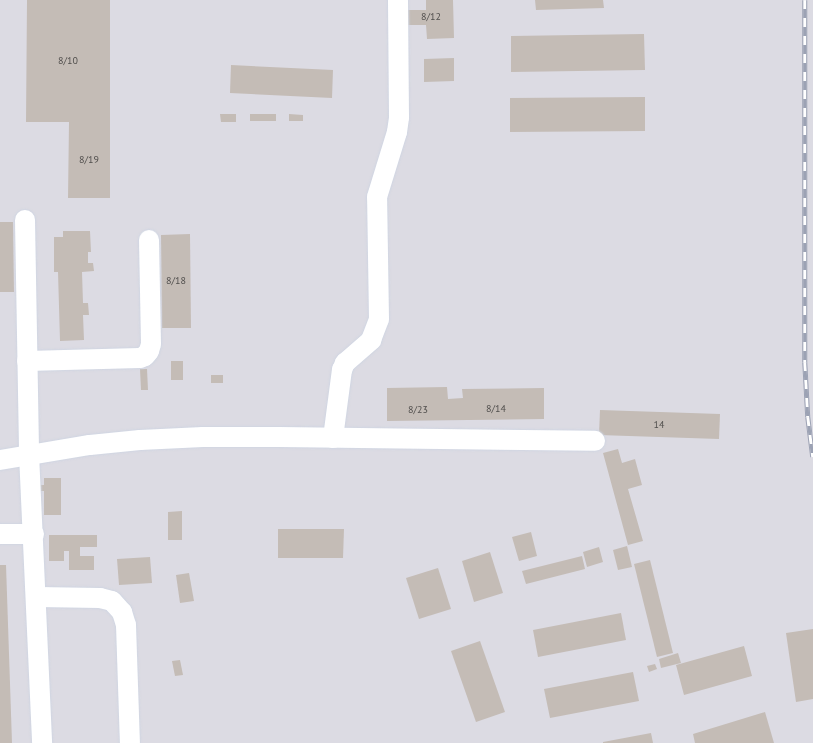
<!DOCTYPE html>
<html>
<head>
<meta charset="utf-8">
<style>
	body { margin:0 }
	#map { position:relative; width:813px; height:743px; overflow:hidden; background:#ece2d9; font-family:"PT Sans",sans-serif }
	div>[style] { position:absolute }
	[style*='--x'] { left:calc(var(--x)*1px); top:calc(var(--y)*1px); width:calc(var(--w)*1px); rotate:calc(var(--a)*1deg) }
	.industrial>* { inset:0; background:#dcdbe3 }
	.building>* { inset:0; background:#c4bcb6 }
	.roads { filter:drop-shadow(0 0 1px #cfd5e2) drop-shadow(0 0 1px #cfd5e2) }
	.minor>* { height:20px; margin:-10px; padding:0 10px; transform-origin:10px; border-radius:10px; background:#fff }
	.rail>* { height:4.5px; margin-top:-2.25px; transform-origin:0; background:repeating-linear-gradient(90deg,#fff 0 9px,#9ca2b4 0 18px); box-sizing:border-box; border-block:1px solid #9ca2b4 }
	span { translate:-50% -50%; white-space:nowrap; text-align:center; line-height:1.15; -webkit-text-stroke:3px #fff; paint-order:stroke }
	.number-label { font-size:10px; color:#504e4c }
	.number-label span { -webkit-text-stroke-width:0 }
</style>
</head>
<body>
<div id="map">
	<div class="industrial">
		<div style="clip-path:polygon(0 0,813px 0,813px 743px,0 743px)"></div>
	</div>
	<div class="building">
		<div style="clip-path:polygon(27px 0,110px 0,110px 198px,68px 198px,69px 122px,26px 122px)"></div>
		<div style="clip-path:polygon(426px 0,453px 0,454px 38px,427px 39px,426px 25px,408px 25px,407px 10px,426px 10px)"></div>
		<div style="clip-path:polygon(535px 0,603px 0,604px 8px,536px 10px)"></div>
		<div style="clip-path:polygon(644px 34px,645px 70px,511px 72px,511px 36px)"></div>
		<div style="clip-path:polygon(454px 58px,454px 81px,424px 82px,424px 59px)"></div>
		<div style="clip-path:polygon(231px 65px,333px 70px,332px 98px,230px 93px)"></div>
		<div style="clip-path:polygon(645px 97px,645px 131px,510px 132px,510px 98px)"></div>
		<div style="clip-path:polygon(220px 114px,236px 114px,236px 122px,221px 122px)"></div>
		<div style="clip-path:polygon(250px 114px,276px 114px,276px 121px,250px 121px)"></div>
		<div style="clip-path:polygon(289px 114px,303px 115px,303px 121px,289px 121px)"></div>
		<div style="clip-path:polygon(0 222px,13px 222px,14px 292px,0 292px)"></div>
		<div style="clip-path:polygon(63px 231px,90px 231px,91px 252px,88px 252px,88px 263px,93px 263px,94px 271px,82px 272px,83px 303px,88px 303px,89px 315px,83px 315px,84px 340px,60px 341px,58px 272px,54px 272px,54px 237px,63px 237px)"></div>
		<div style="clip-path:polygon(190px 234px,191px 328px,162px 328px,161px 235px)"></div>
		<div style="clip-path:polygon(171px 361px,183px 361px,183px 380px,171px 380px)"></div>
		<div style="clip-path:polygon(140px 369px,147px 369px,148px 390px,141px 390px)"></div>
		<div style="clip-path:polygon(211px 375px,223px 375px,223px 383px,211px 383px)"></div>
		<div style="clip-path:polygon(447px 387px,448px 399px,463px 398px,462px 389px,544px 388px,544px 419px,387px 421px,387px 388px)"></div>
		<div style="clip-path:polygon(600px 410px,720px 414px,719px 439px,599px 435px)"></div>
		<div style="clip-path:polygon(618px 449px,622px 463px,635px 459px,642px 485px,628px 489px,643px 541px,628px 545px,603px 453px)"></div>
		<div style="clip-path:polygon(44px 478px,61px 478px,61px 515px,44px 515px,44px 491px,39px 491px,39px 485px,44px 485px)"></div>
		<div style="clip-path:polygon(182px 511px,182px 540px,168px 540px,168px 512px)"></div>
		<div style="clip-path:polygon(278px 529px,344px 529px,343px 558px,278px 558px)"></div>
		<div style="clip-path:polygon(531px 532px,537px 556px,519px 561px,512px 537px)"></div>
		<div style="clip-path:polygon(49px 535px,97px 535px,97px 547px,80px 547px,80px 556px,94px 556px,94px 570px,69px 570px,69px 551px,64px 551px,64px 561px,49px 561px)"></div>
		<div style="clip-path:polygon(627px 546px,632px 567px,618px 570px,613px 550px)"></div>
		<div style="clip-path:polygon(599px 547px,603px 562px,587px 567px,583px 552px)"></div>
		<div style="clip-path:polygon(490px 552px,503px 593px,474px 602px,462px 561px)"></div>
		<div style="clip-path:polygon(582px 556px,585px 569px,526px 584px,522px 571px)"></div>
		<div style="clip-path:polygon(150px 557px,152px 583px,119px 585px,117px 559px)"></div>
		<div style="clip-path:polygon(650px 560px,673px 653px,657px 657px,634px 564px)"></div>
		<div style="clip-path:polygon(0 565px,6px 565px,12px 743px,0 743px)"></div>
		<div style="clip-path:polygon(438px 568px,451px 609px,419px 619px,406px 578px)"></div>
		<div style="clip-path:polygon(189px 573px,194px 601px,180px 603px,176px 575px)"></div>
		<div style="clip-path:polygon(621px 613px,626px 640px,538px 657px,533px 630px)"></div>
		<div style="clip-path:polygon(813px 629px,813px 699px,796px 702px,786px 633px)"></div>
		<div style="clip-path:polygon(480px 641px,505px 712px,476px 722px,451px 651px)"></div>
		<div style="clip-path:polygon(744px 646px,752px 676px,684px 695px,676px 665px)"></div>
		<div style="clip-path:polygon(678px 653px,681px 663px,661px 668px,659px 659px)"></div>
		<div style="clip-path:polygon(180px 660px,183px 675px,175px 676px,172px 661px)"></div>
		<div style="clip-path:polygon(655px 664px,657px 669px,649px 672px,647px 666px)"></div>
		<div style="clip-path:polygon(633px 672px,639px 701px,550px 718px,544px 689px)"></div>
		<div style="clip-path:polygon(765px 712px,774px 743px,695px 743px,693px 734px)"></div>
		<div style="clip-path:polygon(651px 733px,653px 743px,603px 743px,603px 742px)"></div>
	</div>
	<div class="roads">
		<div class="minor">
			<div style="--x:25;--y:220;--w:234;--a:89"></div>
			<div style="--x:29;--y:454;--w:289;--a:87.4"></div>
			<div style="--x:27;--y:361;--w:113;--a:-1.5"></div>
			<div style="--x:140;--y:358;--w:5;--a:-22"></div>
			<div style="--x:145;--y:356;--w:6;--a:-51"></div>
			<div style="--x:149;--y:351;--w:7;--a:-74"></div>
			<div style="--x:151;--y:344;--w:104;--a:-91.1"></div>
			<div style="--x:333;--y:438;--w:69;--a:-82.5"></div>
			<div style="--x:342;--y:370;--w:8;--a:-67"></div>
			<div style="--x:345;--y:363;--w:35;--a:-41"></div>
			<div style="--x:371;--y:340;--w:22;--a:-69"></div>
			<div style="--x:379;--y:319;--w:122;--a:-90.9"></div>
			<div style="--x:377;--y:197;--w:68;--a:-72.9"></div>
			<div style="--x:397;--y:132;--w:15;--a:-82"></div>
			<div style="--x:399;--y:117;--w:117;--a:-90.5"></div>
			<div style="--x:0;--y:460;--w:91;--a:-9.5"></div>
			<div style="--x:90;--y:445;--w:50;--a:-5.7"></div>
			<div style="--x:140;--y:440;--w:63;--a:-2.7"></div>
			<div style="--x:203;--y:437;--w:76;--a:0"></div>
			<div style="--x:279;--y:437;--w:316;--a:0.7"></div>
			<div style="--x:0;--y:534;--w:34;--a:0"></div>
			<div style="--x:37;--y:597;--w:63;--a:0.9"></div>
			<div style="--x:100;--y:598;--w:12;--a:14"></div>
			<div style="--x:112;--y:601;--w:15;--a:48"></div>
			<div style="--x:122;--y:612;--w:14;--a:73"></div>
			<div style="--x:126;--y:625;--w:118;--a:88.1"></div>
		</div>
	</div>
	<div class="rail">
		<div style="--x:805;--y:0;--w:362;--a:90"></div>
		<div style="--x:805;--y:362;--w:55;--a:86.9"></div>
		<div style="--x:808;--y:417;--w:40;--a:82.9"></div>
	</div>
	<div class="number-label">
		<span style="left:431px;top:17px">8/12</span>
		<span style="left:68px;top:61px">8/10</span>
		<span style="left:89px;top:160px">8/19</span>
		<span style="left:176px;top:281px">8/18</span>
		<span style="left:496px;top:409px">8/14</span>
		<span style="left:418px;top:410px">8/23</span>
		<span style="left:659px;top:425px">14</span>
	</div>
</div>
</body>
</html>
